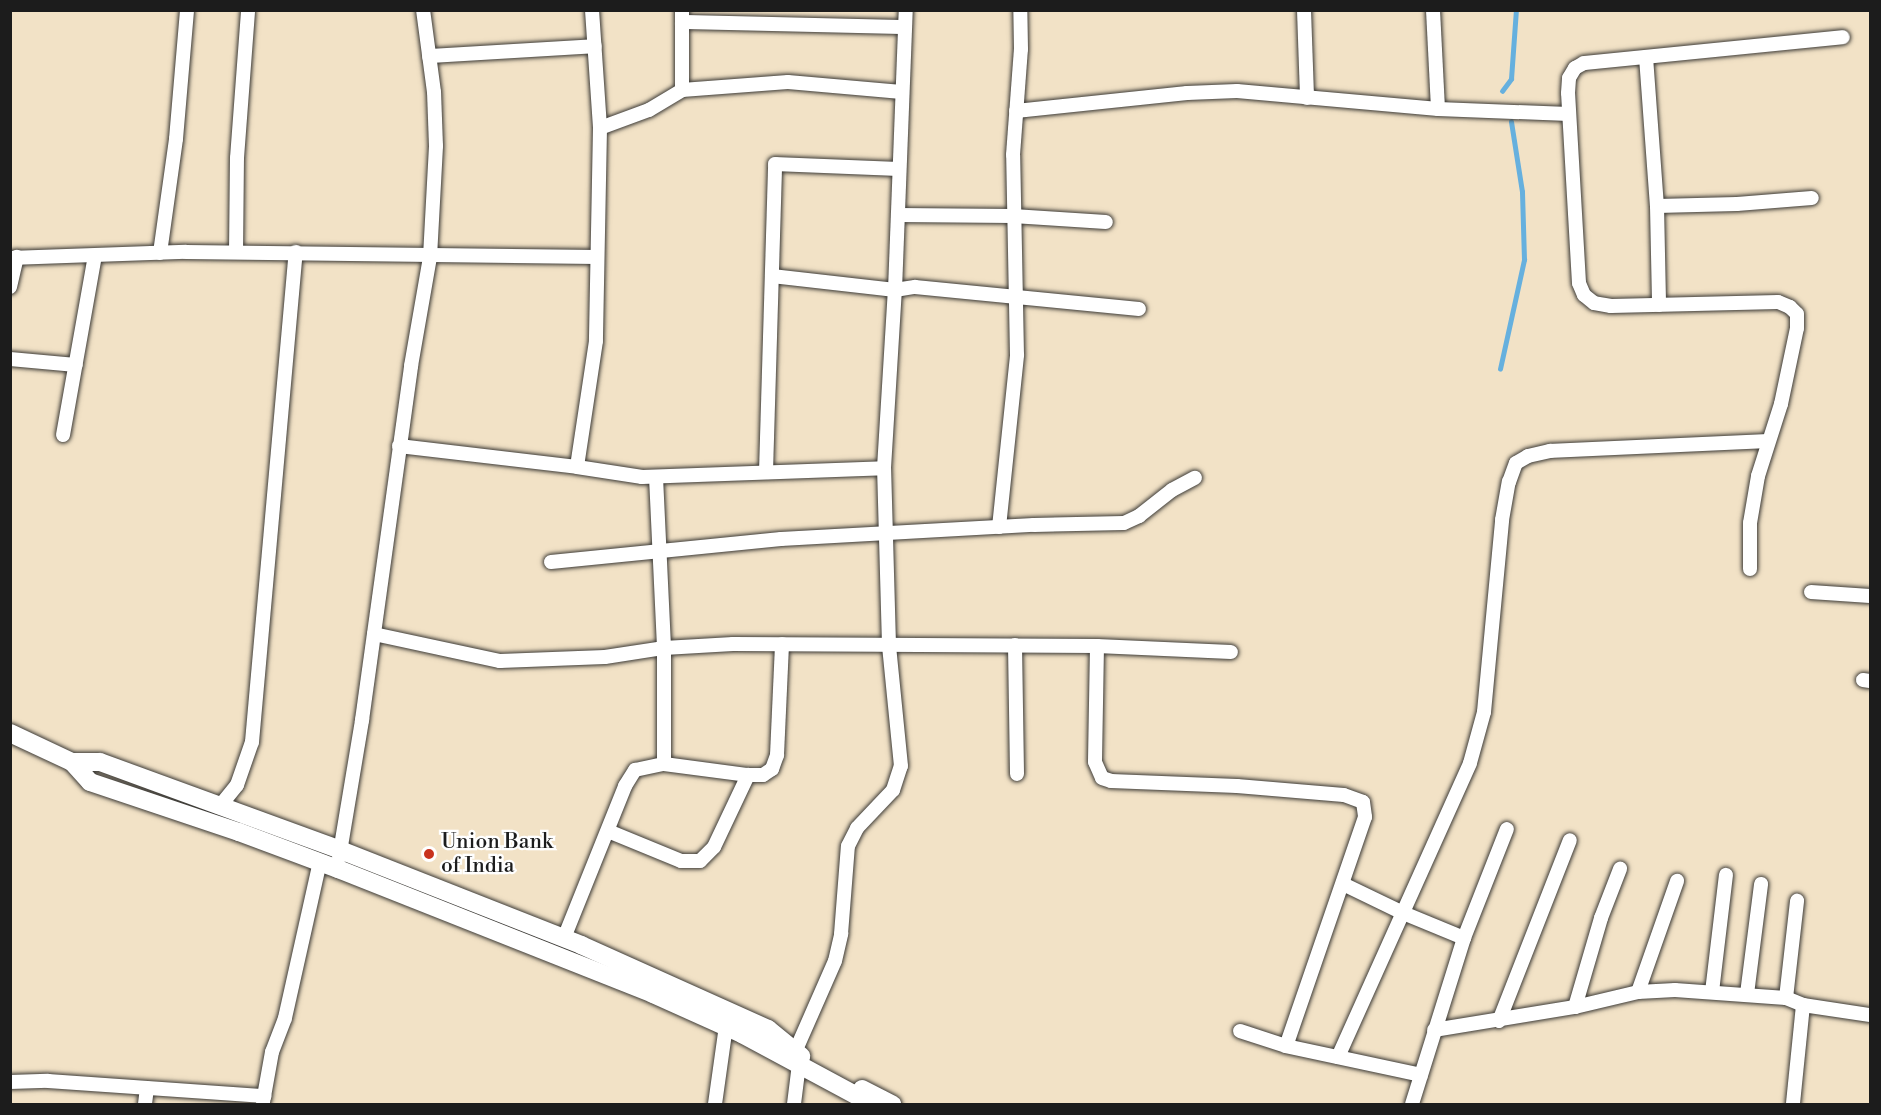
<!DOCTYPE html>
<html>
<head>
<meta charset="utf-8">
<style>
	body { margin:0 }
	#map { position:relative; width:1881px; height:1115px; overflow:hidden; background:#f2e2c6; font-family:"Libre Bodoni",serif }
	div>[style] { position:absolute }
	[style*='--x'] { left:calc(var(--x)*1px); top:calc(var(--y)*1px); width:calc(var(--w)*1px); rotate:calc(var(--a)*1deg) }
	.stream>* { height:4.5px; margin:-2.25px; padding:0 2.25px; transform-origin:2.25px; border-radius:2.25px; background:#66b0de }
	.roads { filter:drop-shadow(0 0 2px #3c3a36) drop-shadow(0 0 2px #3c3a36) }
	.minor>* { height:14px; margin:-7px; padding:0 7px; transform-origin:7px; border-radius:7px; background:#fff }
	.secondary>* { height:18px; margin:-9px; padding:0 9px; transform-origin:9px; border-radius:9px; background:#fff }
	.dots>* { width:16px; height:16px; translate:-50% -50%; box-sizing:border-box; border:3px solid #fff; border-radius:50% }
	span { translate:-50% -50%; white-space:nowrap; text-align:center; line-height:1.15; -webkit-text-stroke:4.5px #fff; paint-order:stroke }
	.poi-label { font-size:21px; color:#1c1c1c }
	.left { translate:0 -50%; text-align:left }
	.frame { position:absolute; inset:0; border:12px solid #1c1c1c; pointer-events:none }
</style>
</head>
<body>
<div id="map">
	<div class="stream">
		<div style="--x:1502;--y:91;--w:15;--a:-53"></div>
		<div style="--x:1511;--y:79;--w:69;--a:-85.9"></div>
		<div style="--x:1500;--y:369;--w:112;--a:-77.6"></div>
		<div style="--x:1524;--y:260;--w:68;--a:-91.7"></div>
		<div style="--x:1522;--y:192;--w:71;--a:-98.9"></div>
	</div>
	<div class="roads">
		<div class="minor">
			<div style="--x:592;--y:10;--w:118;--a:86.1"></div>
			<div style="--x:600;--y:128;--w:213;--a:91.1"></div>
			<div style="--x:596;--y:341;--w:127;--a:98.6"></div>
			<div style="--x:577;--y:467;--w:66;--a:8.7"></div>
			<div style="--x:642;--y:477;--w:242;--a:-2.1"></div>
			<div style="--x:682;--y:10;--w:80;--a:90"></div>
			<div style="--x:1304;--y:10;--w:88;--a:88"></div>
			<div style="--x:1433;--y:10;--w:99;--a:87.1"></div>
			<div style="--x:682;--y:22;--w:223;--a:1.3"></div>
			<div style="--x:429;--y:56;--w:166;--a:-3.4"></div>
			<div style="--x:1646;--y:57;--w:149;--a:85.8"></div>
			<div style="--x:1657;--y:206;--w:99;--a:88.8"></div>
			<div style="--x:1016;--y:111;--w:172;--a:-6"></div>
			<div style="--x:1187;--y:93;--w:50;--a:-2.3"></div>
			<div style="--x:1237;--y:91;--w:202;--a:5.1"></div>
			<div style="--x:1438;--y:109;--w:131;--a:2.2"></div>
			<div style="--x:600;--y:128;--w:52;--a:-20.2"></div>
			<div style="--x:649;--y:110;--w:39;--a:-31"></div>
			<div style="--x:682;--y:90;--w:106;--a:-4.3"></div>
			<div style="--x:788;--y:82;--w:114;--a:5"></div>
			<div style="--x:1657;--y:206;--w:80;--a:-1.4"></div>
			<div style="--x:1737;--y:204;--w:75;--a:-4.6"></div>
			<div style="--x:898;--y:215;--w:115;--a:0.5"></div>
			<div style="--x:1013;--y:216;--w:93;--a:3.7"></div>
			<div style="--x:236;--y:252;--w:94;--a:-89.4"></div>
			<div style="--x:237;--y:158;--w:148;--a:-85.7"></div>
			<div style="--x:160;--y:253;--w:115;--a:-82"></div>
			<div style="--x:176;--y:139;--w:129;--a:-85.1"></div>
			<div style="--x:10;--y:258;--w:176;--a:-2"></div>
			<div style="--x:186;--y:252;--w:411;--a:0.7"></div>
			<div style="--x:772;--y:276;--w:124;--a:6.5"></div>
			<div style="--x:895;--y:290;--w:20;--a:-9"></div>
			<div style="--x:915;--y:287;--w:225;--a:5.6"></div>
			<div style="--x:10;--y:287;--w:31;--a:-77"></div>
			<div style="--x:10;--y:359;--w:66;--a:5.2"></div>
			<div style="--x:63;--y:435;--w:182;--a:-79.9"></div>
			<div style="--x:399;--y:446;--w:179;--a:6.7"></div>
			<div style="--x:766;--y:472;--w:308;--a:-88.3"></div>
			<div style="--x:775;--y:164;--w:123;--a:2.3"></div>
			<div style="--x:656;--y:477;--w:171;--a:87.3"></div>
			<div style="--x:664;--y:648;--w:116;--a:90"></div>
			<div style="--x:999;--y:527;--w:173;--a:-84"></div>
			<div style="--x:1017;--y:355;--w:200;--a:-91.1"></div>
			<div style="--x:1013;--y:155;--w:106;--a:-85.7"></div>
			<div style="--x:1021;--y:49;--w:39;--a:-91"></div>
			<div style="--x:551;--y:562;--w:231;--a:-5.7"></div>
			<div style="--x:781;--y:539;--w:253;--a:-3.2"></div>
			<div style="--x:1034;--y:525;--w:90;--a:-1.3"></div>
			<div style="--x:1124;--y:523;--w:17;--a:-25"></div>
			<div style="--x:1139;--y:516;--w:42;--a:-38.2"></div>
			<div style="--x:1172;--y:490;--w:26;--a:-28"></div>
			<div style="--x:1750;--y:569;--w:46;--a:-90"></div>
			<div style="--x:1750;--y:523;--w:48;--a:-80.3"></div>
			<div style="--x:1758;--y:476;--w:76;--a:-72.3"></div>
			<div style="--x:1781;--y:404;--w:78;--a:-78.1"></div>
			<div style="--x:1797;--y:328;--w:14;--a:-90"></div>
			<div style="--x:1797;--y:314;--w:10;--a:-135"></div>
			<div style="--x:1790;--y:307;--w:13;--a:-157"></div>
			<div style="--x:1778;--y:302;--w:167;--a:178.6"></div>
			<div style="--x:1611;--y:306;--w:17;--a:-170"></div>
			<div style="--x:1594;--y:303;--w:13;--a:-141"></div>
			<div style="--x:1584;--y:295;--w:13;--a:-113"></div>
			<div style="--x:1579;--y:283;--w:190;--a:-93.3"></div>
			<div style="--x:1568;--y:93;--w:15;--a:-86"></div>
			<div style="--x:1569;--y:78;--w:12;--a:-59"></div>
			<div style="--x:1575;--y:68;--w:10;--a:-29"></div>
			<div style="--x:1584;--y:63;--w:260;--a:-5.7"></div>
			<div style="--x:1811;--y:592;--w:59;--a:3.9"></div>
			<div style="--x:374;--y:634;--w:129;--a:12.1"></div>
			<div style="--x:500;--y:661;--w:105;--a:-2.2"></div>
			<div style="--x:605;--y:657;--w:60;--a:-8.7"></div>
			<div style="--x:664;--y:648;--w:69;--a:-3.3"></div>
			<div style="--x:733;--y:644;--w:364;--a:0.3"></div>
			<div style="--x:1097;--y:646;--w:134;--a:2.6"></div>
			<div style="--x:1015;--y:645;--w:129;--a:89.1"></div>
			<div style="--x:1097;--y:646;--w:116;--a:91"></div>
			<div style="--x:1095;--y:762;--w:17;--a:66"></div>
			<div style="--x:1102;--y:778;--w:9;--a:18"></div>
			<div style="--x:1111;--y:781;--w:126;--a:2.3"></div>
			<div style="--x:1237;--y:786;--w:107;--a:4.8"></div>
			<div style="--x:1344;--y:795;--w:20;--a:20"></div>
			<div style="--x:1363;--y:802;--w:15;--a:82"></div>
			<div style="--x:1365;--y:817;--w:242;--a:109"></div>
			<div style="--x:1863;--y:680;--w:7;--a:8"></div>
			<div style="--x:220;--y:806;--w:27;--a:-51"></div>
			<div style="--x:237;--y:785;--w:46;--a:-70.8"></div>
			<div style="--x:252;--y:742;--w:492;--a:-84.9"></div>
			<div style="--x:608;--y:831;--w:79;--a:22.3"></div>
			<div style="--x:681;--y:861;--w:19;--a:0"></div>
			<div style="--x:700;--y:861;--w:20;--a:-45"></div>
			<div style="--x:714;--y:847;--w:80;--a:-64.7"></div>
			<div style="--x:339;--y:858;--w:140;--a:-80.5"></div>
			<div style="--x:362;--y:720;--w:357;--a:-82.1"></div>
			<div style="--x:411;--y:366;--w:111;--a:-80.1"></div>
			<div style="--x:430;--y:257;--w:111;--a:-86.9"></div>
			<div style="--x:436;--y:146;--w:54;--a:-92.1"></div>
			<div style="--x:434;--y:92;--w:83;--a:-97.6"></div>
			<div style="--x:1343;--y:884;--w:67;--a:25.8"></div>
			<div style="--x:1403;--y:913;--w:66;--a:22.3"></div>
			<div style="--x:564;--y:938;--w:164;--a:-68.1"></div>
			<div style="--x:625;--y:786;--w:19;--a:-58"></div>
			<div style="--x:635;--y:770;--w:30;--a:-12"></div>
			<div style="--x:664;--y:764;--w:85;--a:7.5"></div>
			<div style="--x:748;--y:775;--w:15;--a:0"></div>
			<div style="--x:763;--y:775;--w:11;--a:-34"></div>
			<div style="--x:772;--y:769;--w:15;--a:-70"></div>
			<div style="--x:777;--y:755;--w:111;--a:-87.4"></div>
			<div style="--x:1638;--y:992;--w:118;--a:-70.6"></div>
			<div style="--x:1712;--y:992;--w:118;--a:-83.2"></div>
			<div style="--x:1747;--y:994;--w:111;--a:-82.7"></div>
			<div style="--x:1786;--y:998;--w:98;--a:-83.5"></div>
			<div style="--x:1803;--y:1005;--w:68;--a:8.5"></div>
			<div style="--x:1575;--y:1007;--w:93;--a:-73.7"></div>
			<div style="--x:1601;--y:918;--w:53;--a:-68.8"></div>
			<div style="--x:1499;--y:1021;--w:194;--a:-68.6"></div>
			<div style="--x:1434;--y:1030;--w:143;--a:-9.3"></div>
			<div style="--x:1575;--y:1007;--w:65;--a:-13.4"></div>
			<div style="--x:1638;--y:992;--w:37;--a:-3"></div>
			<div style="--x:1675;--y:990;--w:111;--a:4.1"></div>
			<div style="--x:1786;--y:998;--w:18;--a:22"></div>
			<div style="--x:1803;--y:1005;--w:100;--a:95.8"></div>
			<div style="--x:1240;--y:1031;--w:48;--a:18.1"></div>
			<div style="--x:1286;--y:1046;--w:138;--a:12.1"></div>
			<div style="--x:795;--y:1052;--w:99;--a:-66.3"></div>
			<div style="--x:835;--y:961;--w:28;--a:-77"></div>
			<div style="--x:841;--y:934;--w:88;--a:-85.5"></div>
			<div style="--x:848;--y:846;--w:20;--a:-63"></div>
			<div style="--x:857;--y:828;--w:52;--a:-46.5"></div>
			<div style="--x:893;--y:790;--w:25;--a:-72"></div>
			<div style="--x:901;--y:766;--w:122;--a:-95.7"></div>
			<div style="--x:889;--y:645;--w:177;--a:-91.6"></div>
			<div style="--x:884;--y:468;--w:178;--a:-86.5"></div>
			<div style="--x:895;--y:290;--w:280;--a:-87.8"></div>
			<div style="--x:1338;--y:1057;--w:322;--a:-65.8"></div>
			<div style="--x:1470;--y:763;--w:53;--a:-74.6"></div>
			<div style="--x:1484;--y:712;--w:193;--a:-84.6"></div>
			<div style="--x:1502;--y:520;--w:39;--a:-80"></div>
			<div style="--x:1509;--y:482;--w:20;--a:-70"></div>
			<div style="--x:1516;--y:463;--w:14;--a:-30"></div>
			<div style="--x:1528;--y:456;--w:23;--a:-13"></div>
			<div style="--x:1550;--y:451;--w:217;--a:-2.6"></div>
			<div style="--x:10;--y:1082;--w:38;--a:-2"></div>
			<div style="--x:48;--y:1081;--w:217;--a:4"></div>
			<div style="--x:263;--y:1102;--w:51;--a:-79.8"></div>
			<div style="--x:272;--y:1052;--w:36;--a:-69"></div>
			<div style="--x:285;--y:1018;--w:160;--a:-77.4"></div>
			<div style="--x:145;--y:1104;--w:16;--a:-83"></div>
			<div style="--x:715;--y:1104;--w:79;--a:-82"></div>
			<div style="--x:794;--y:1104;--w:40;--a:-82.9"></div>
			<div style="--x:1412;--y:1104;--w:174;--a:-72.6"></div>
			<div style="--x:1464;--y:938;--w:117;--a:-68.5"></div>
		</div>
		<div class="secondary">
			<div style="--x:10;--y:733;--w:68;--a:25.1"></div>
			<div style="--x:72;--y:762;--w:27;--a:48"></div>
			<div style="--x:90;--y:782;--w:157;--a:18.6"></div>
			<div style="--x:239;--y:832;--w:106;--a:20.5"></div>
			<div style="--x:338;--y:869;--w:339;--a:21.6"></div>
			<div style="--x:653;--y:994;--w:98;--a:24.2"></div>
			<div style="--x:742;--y:1034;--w:148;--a:28.3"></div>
			<div style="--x:72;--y:762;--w:28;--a:0"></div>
			<div style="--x:100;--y:762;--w:256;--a:20.1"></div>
			<div style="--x:340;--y:850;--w:259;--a:21.5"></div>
			<div style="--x:581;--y:945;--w:205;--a:24.2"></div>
			<div style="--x:768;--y:1029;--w:43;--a:39.3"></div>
			<div style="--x:862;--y:1089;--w:34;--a:27"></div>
		</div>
	</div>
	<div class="dots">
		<div style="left:429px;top:854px;background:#c8321e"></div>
	</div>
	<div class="poi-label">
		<span class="left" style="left:441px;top:854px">Union Bank<br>of India</span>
	</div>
	<div class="frame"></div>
</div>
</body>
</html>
